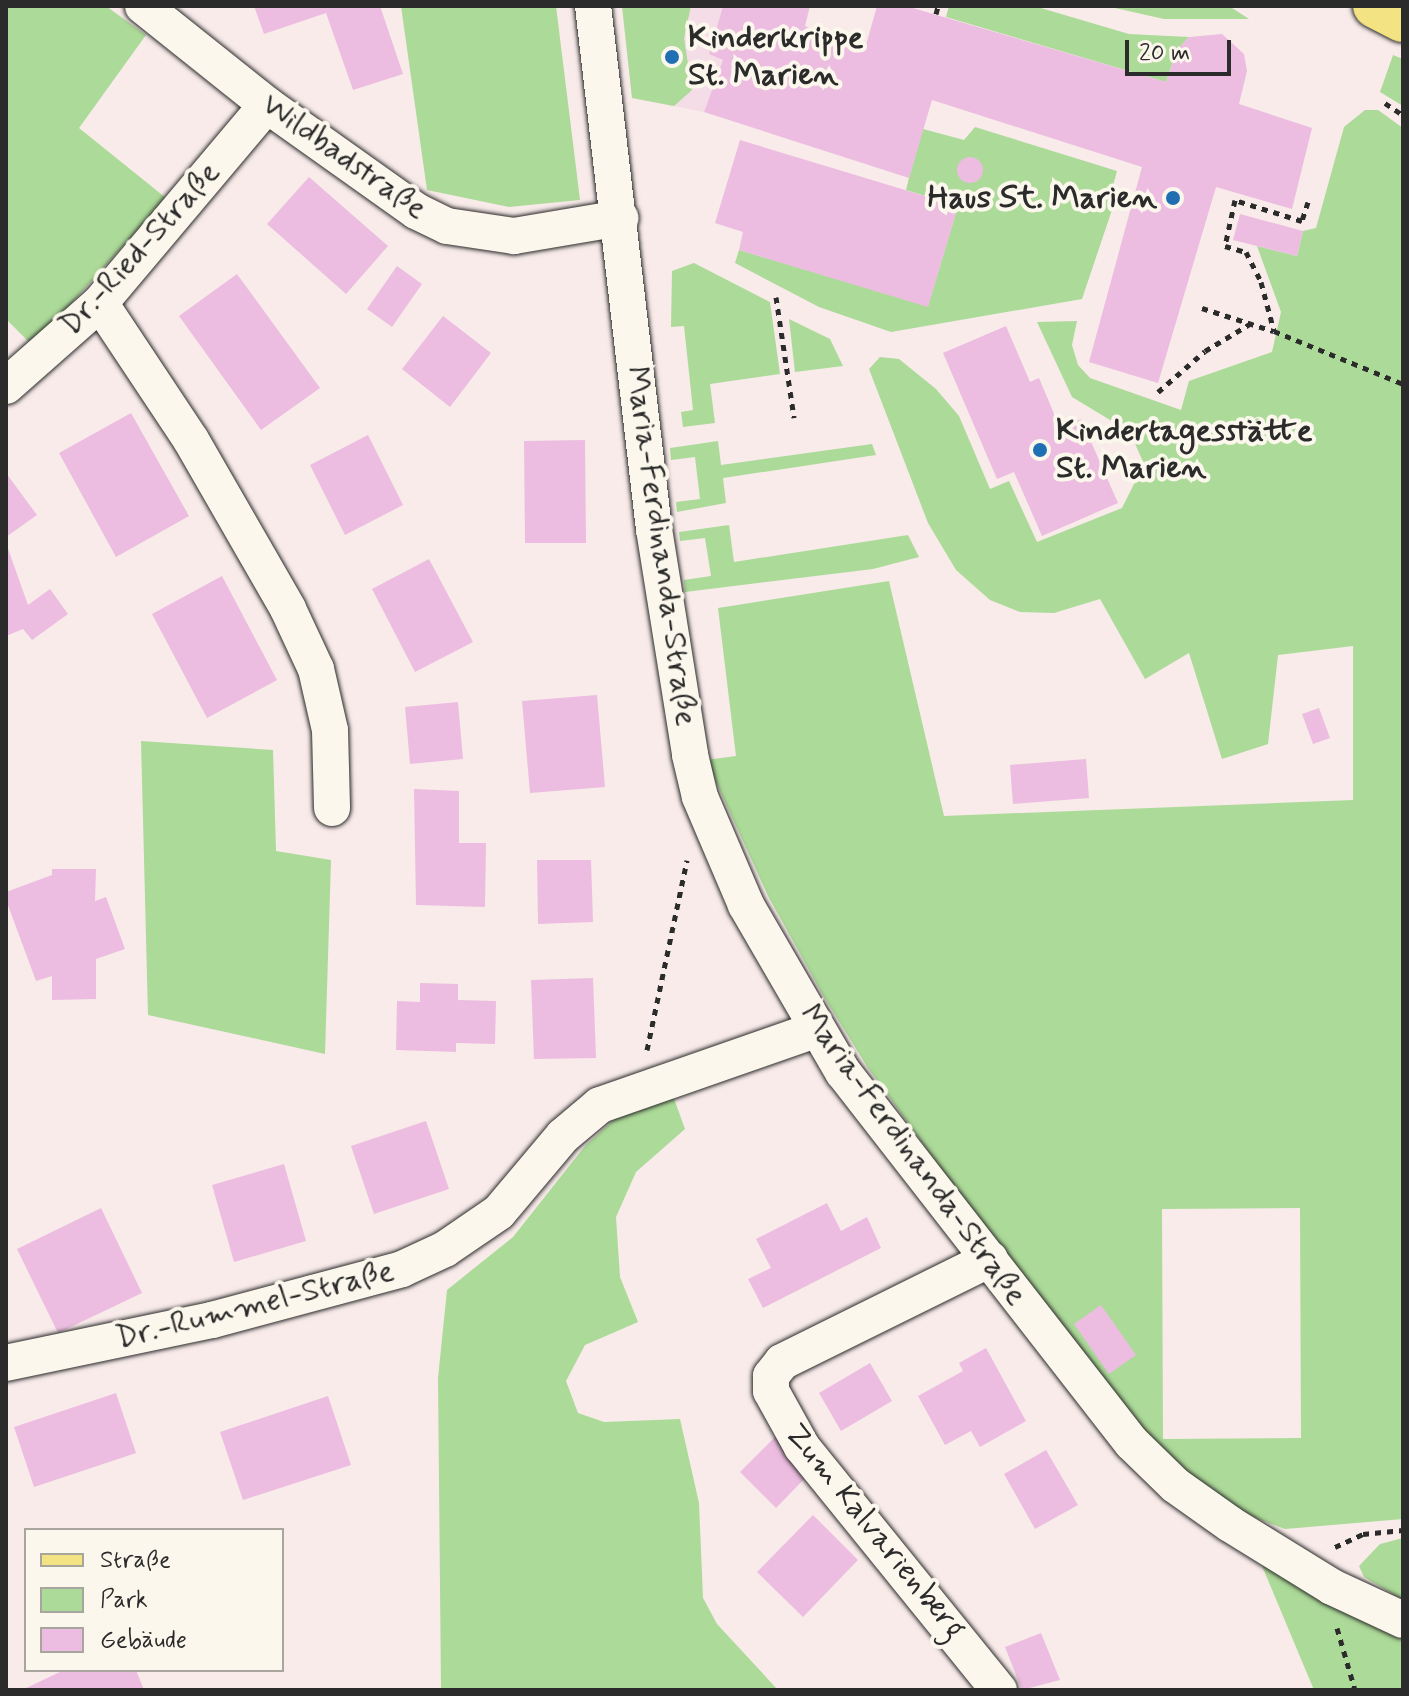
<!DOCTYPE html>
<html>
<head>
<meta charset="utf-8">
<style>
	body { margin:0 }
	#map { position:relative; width:1409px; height:1696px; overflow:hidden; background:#f8ebea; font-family:Mynerve,sans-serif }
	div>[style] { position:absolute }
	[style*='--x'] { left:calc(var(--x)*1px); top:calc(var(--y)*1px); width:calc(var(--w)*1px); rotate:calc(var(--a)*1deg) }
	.built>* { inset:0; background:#f4dde7 }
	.green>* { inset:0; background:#acda98 }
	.building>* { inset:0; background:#ecbde0 }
	.round { border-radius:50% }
	.path>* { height:5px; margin-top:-2.5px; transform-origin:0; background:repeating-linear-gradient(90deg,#2b2b2b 0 6px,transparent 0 12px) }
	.roads { filter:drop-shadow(0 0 2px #2b2b2b) drop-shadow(0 0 2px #2b2b2b) }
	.minor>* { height:36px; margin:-18px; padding:0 18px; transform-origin:18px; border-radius:18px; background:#fbf7ec }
	.major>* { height:44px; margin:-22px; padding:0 22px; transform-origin:22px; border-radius:22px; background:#f4e382 }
	.dots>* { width:22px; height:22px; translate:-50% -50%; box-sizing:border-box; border:4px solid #fbf7ec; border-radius:50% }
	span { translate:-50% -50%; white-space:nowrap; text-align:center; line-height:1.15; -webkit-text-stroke:8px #fbf7ec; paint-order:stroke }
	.poi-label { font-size:32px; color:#2b2b2b; font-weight:700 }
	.left { translate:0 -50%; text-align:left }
	.right { translate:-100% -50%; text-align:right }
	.street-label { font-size:32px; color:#2b2b2b }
	.frame { position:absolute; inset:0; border:8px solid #2b2b2b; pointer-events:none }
	.legend { position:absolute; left:24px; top:1528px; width:260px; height:144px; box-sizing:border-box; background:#fbf7ec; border:2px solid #a8a59f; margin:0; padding:10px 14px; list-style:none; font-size:24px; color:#2b2b2b }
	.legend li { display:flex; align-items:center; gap:16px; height:40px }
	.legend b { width:40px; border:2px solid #a8a59f }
	.scale { position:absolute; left:1125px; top:40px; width:106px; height:36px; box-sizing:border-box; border:4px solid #2b2b2b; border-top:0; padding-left:10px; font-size:24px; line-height:28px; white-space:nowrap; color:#2b2b2b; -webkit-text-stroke:6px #fbf7ec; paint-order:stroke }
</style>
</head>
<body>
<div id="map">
	<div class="built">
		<div style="clip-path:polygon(622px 6px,723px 6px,709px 54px,723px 60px,704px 112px,632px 98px)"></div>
	</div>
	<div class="green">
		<div style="clip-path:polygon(6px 6px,106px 6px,146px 35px,79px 128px,166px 198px,33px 346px,6px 319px)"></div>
		<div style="clip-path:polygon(401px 6px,556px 6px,580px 200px,509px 207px,427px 190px)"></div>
		<div style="clip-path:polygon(622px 6px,691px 6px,684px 38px,692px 90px,674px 106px,632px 98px)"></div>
		<div style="clip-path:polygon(949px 6px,1034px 6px,1129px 34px,1189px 37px,1177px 50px,1166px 82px,946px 17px)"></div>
		<div style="clip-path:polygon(1106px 6px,1229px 6px,1249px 19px,1164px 19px)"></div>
		<div style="clip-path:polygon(1393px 55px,1403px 59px,1403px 106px,1380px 92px)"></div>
		<div style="clip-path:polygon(evenodd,1365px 110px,1378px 110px,1403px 128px,1403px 1519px,1285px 1529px,1237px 1511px,1164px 1455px,1052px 1321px,868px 1068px,824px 997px,768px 896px,706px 760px,736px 756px,718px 608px,889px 581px,944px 816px,1353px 800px,1353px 646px,1278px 655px,1268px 744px,1222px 759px,1189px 653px,1145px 679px,1100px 599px,1054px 613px,1020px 612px,990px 600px,956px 570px,928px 523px,869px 369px,880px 357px,899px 359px,936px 389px,959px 416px,990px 489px,1009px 481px,1037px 542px,1122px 508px,1144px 464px,1130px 432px,1072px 397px,1037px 322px,1077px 321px,1072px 345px,1078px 365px,1090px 378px,1181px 410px,1189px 381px,1272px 352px,1281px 312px,1257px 246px,1297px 256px,1303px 231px,1316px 228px,1344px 127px,1365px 110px,1300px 1208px,1301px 1438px,1163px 1439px,1162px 1209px,1300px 1208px)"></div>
		<div style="clip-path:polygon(975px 127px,1117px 171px,1111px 193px,1117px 195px,1082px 299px,891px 332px,819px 307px,735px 263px,739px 250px,928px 306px,958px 206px,906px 190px,909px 178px,923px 129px,964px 140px)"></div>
		<div style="clip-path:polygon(694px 263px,770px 302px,780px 374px,710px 384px,715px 423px,683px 427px,681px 412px,693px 410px,684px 326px,671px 327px,672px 271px)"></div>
		<div style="clip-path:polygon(789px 319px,830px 339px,843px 366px,795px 372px)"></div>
		<div style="clip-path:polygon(718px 441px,721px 465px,872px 444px,876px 455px,723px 478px,726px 503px,677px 512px,676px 502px,700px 499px,695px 457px,671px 460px,670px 448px)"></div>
		<div style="clip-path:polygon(729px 525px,734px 562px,908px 535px,919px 557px,873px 569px,685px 592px,684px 580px,711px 576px,705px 538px,680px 541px,679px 532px)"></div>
		<div style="clip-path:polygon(141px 741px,273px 750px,276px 851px,331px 860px,325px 1054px,148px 1015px)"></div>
		<div style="clip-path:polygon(672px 1093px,685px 1129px,636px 1172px,616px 1217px,620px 1277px,638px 1322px,585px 1345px,566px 1381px,578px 1413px,604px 1422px,680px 1419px,699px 1503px,703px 1598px,717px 1624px,778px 1690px,441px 1689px,438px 1378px,447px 1290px,513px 1237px,585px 1146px,619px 1115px)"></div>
		<div style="clip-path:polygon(1403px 1538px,1403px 1600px,1364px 1577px,1359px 1566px,1380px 1544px)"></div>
		<div style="clip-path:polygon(1260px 1561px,1403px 1637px,1403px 1690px,1314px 1690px)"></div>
	</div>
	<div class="building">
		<div style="clip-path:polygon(254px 6px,380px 6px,403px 74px,353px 90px,326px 13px,264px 34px)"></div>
		<div style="clip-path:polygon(723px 6px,810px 6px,805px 26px,864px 52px,877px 6px,906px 6px,1166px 82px,1177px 50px,1189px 37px,1222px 34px,1244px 54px,1247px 71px,1239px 104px,1312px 128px,1292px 209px,1216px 187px,1158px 383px,1089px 362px,1142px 167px,932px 100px,909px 178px,704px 112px,723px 60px,709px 54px)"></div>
		<div style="clip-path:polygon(740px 140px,958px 206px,928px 307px,739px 250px,743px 232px,715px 223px)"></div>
		<div class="round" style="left:957px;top:157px;width:26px;height:26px"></div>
		<div style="clip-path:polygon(309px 177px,388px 246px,346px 294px,267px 224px)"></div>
		<div style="clip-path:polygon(1240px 214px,1303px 231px,1297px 256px,1233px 240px)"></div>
		<div style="clip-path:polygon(397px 266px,422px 284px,392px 327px,367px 309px)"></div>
		<div style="clip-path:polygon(237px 274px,320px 388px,261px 430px,179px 316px)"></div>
		<div style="clip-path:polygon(443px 316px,491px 353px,450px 407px,402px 369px)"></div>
		<div style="clip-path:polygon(1006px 326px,1030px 382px,1039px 378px,1060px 428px,1081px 419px,1118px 503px,1042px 536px,1014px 472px,997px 479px,943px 353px)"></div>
		<div style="clip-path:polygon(131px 413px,189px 516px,116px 557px,59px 453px)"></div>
		<div style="clip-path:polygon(368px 435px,403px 505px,345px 535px,310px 465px)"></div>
		<div style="clip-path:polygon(585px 440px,586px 543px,525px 543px,524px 441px)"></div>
		<div style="clip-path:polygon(6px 473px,37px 515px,6px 537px)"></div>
		<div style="clip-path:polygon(6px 543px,28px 605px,50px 589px,68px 614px,32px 640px,23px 629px,6px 636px)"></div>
		<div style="clip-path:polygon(429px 559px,473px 642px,415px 672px,372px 589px)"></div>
		<div style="clip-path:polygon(222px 576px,277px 680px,207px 718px,152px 614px)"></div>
		<div style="clip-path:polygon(597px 695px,605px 787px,530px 793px,522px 701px)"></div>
		<div style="clip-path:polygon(458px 702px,463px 759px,410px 764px,405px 707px)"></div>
		<div style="clip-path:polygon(1319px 708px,1330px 738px,1313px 744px,1302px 714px)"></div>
		<div style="clip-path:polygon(1086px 759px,1089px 798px,1013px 804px,1010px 765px)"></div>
		<div style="clip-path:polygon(414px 789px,459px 791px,459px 843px,486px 843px,485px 907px,416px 905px)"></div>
		<div style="clip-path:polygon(537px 860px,591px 860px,593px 922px,538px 924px)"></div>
		<div style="clip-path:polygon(52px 869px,96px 869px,95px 901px,106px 897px,125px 949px,96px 959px,96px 999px,52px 1000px,52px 976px,36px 981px,6px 900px,6px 892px,52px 875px)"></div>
		<div style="clip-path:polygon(593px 978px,596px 1058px,534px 1059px,531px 980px)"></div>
		<div style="clip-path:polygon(420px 983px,458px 984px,458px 1000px,496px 1001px,495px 1044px,456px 1043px,456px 1052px,396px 1050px,397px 1001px,420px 1002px)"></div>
		<div style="clip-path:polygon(426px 1121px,449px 1189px,374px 1214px,351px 1146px)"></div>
		<div style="clip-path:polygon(284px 1164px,306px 1241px,234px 1262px,212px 1185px)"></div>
		<div style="clip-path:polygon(827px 1203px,841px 1231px,867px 1217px,881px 1248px,763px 1308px,748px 1279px,771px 1268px,756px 1239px)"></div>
		<div style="clip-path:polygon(101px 1208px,142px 1293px,58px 1333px,17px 1249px)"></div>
		<div style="clip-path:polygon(1101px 1305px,1136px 1355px,1109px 1374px,1074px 1324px)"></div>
		<div style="clip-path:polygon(986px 1348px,1026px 1421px,980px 1447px,971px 1431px,945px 1445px,918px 1396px,963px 1371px,959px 1363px)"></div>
		<div style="clip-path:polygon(870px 1363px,892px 1401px,841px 1431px,819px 1393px)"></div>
		<div style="clip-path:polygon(116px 1393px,136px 1453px,34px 1487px,14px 1427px)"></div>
		<div style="clip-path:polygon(328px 1396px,351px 1465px,243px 1500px,220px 1432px)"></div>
		<div style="clip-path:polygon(776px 1436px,811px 1472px,776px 1508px,740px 1472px)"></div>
		<div style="clip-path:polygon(1046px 1450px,1078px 1505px,1035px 1529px,1004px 1474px)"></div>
		<div style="clip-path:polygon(813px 1515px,858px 1560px,803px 1617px,757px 1572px)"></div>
		<div style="clip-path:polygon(1041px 1633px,1060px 1680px,1022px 1690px,1005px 1647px)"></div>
		<div style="clip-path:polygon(64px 1670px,136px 1670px,144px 1690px,22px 1690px)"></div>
	</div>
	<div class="path">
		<div style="--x:936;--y:14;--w:8;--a:-76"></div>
		<div style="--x:1385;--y:103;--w:22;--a:34"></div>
		<div style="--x:1308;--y:202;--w:20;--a:108"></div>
		<div style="--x:1302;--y:221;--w:70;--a:-162.6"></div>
		<div style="--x:1235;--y:200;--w:47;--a:102.3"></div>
		<div style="--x:1225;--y:246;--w:22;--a:16"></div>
		<div style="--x:1246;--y:252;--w:34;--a:63"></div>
		<div style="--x:1261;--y:282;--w:51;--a:75.1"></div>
		<div style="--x:1274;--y:331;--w:139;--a:22.3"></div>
		<div style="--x:776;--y:297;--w:122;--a:81.5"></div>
		<div style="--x:1202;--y:308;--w:75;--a:17.9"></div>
		<div style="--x:1158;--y:392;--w:62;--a:-41.1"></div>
		<div style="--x:1205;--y:351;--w:52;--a:-31"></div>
		<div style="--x:647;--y:1050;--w:194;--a:-78.1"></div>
		<div style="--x:1335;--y:1547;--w:31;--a:-25"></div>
		<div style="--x:1363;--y:1534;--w:40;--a:-5.7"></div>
		<div style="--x:1337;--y:1628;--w:65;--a:73.8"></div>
	</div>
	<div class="roads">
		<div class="minor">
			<div style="--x:143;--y:6;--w:159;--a:38.6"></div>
			<div style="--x:267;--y:105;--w:183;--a:35.4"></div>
			<div style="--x:416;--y:211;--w:34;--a:26"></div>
			<div style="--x:447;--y:226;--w:68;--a:8.5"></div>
			<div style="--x:514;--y:236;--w:108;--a:-9.6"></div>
			<div style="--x:593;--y:6;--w:527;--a:83.35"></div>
			<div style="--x:654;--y:529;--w:229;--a:80.9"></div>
			<div style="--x:690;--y:755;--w:43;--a:76.6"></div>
			<div style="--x:700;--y:797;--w:117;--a:66.9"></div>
			<div style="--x:746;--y:905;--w:193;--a:59.9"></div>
			<div style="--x:843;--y:1072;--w:470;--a:52.1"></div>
			<div style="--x:1132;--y:1443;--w:60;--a:44.3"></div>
			<div style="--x:1175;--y:1485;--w:67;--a:35.3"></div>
			<div style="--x:1230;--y:1524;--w:120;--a:31.7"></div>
			<div style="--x:1332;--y:1587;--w:78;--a:24.9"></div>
			<div style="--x:100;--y:303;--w:164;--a:56.4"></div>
			<div style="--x:191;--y:440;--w:195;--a:60.1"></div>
			<div style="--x:288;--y:609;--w:66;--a:65"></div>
			<div style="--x:316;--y:669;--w:63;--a:77.1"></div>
			<div style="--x:330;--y:730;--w:78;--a:88.5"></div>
			<div style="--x:6;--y:386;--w:125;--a:-41.4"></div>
			<div style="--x:100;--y:303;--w:259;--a:-49.9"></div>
			<div style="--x:990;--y:1259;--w:232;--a:153.7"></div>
			<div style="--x:782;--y:1362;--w:18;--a:128"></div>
			<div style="--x:771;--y:1376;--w:15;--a:90"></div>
			<div style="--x:771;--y:1391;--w:64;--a:61"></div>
			<div style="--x:802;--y:1447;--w:313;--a:51"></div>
			<div style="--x:6;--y:1363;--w:210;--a:-11.8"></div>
			<div style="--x:212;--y:1320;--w:197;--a:-15"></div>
			<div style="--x:402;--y:1269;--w:47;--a:-24.9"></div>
			<div style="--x:445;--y:1249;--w:65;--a:-34.4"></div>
			<div style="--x:499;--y:1212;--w:99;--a:-49.9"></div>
			<div style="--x:563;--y:1136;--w:48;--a:-40"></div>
			<div style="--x:600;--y:1105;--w:228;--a:-19.2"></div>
		</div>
		<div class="major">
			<div style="--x:1375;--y:6;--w:31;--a:27"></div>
		</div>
	</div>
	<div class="dots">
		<div style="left:672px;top:57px;background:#1f6fb2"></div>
		<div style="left:1173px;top:198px;background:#1f6fb2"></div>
		<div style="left:1040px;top:450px;background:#1f6fb2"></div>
	</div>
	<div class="poi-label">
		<span class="left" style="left:688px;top:57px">Kinderkrippe<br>St. Marien</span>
		<span class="right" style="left:1157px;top:198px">Haus St. Marien</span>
		<span class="left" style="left:1056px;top:450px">Kindertagesstätte<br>St. Marien</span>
	</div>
	<div class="street-label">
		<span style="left:344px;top:157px;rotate:35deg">Wildbadstraße</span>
		<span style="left:140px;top:249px;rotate:-48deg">Dr.-Ried-Straße</span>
		<span style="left:661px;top:546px;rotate:82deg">Maria-Ferdinanda-Straße</span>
		<span style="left:913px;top:1155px;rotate:54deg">Maria-Ferdinanda-Straße</span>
		<span style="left:255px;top:1305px;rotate:-14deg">Dr.-Rummel-Straße</span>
		<span style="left:875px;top:1532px;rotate:51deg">Zum Kalvarienberg</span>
	</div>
	<div class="frame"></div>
	<ul class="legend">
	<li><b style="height:10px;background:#f4e382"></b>Straße</li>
	<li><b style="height:22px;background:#acda98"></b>Park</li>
	<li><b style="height:22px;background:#ecbde0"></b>Gebäude</li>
	</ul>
	<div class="scale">20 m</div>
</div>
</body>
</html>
